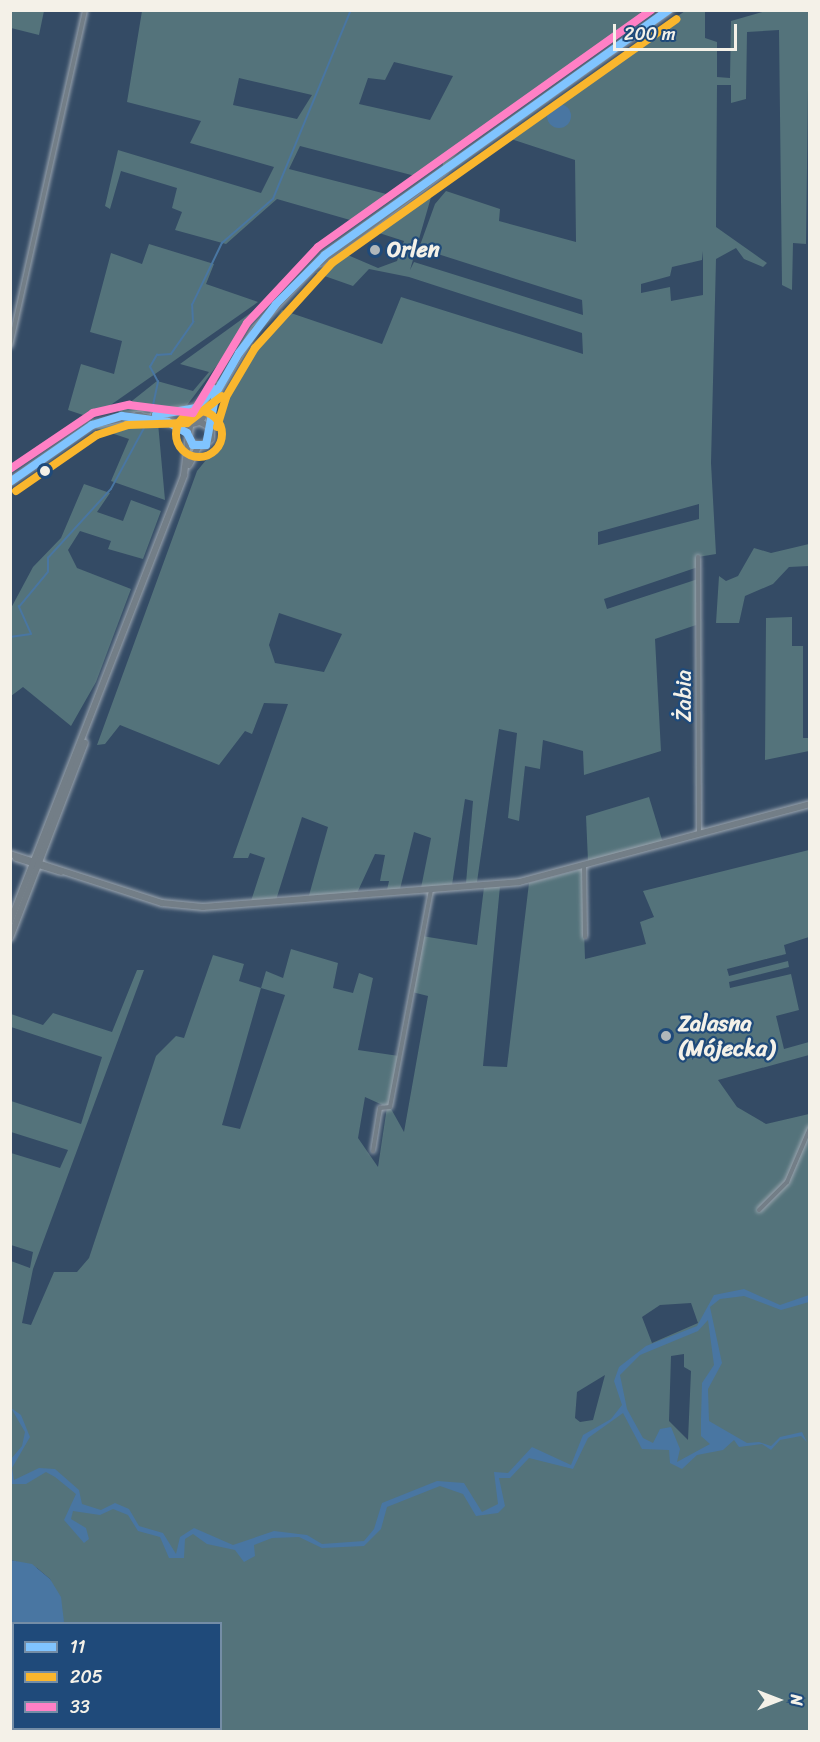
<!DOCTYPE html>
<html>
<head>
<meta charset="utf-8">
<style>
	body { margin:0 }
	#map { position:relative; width:820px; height:1742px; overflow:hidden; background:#344b65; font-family:Sriracha,sans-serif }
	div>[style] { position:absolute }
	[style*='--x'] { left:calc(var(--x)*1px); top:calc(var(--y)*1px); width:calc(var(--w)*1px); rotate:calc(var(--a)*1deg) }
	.green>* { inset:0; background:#54737b }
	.water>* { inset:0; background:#4976a2 }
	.round { border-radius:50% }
	.stream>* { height:1.5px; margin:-0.75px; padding:0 0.75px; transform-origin:0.75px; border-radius:0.75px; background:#4976a2 }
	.roads { filter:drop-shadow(0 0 2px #9ba5af) drop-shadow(0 0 2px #9ba5af) }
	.street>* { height:4px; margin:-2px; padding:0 2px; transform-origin:2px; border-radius:2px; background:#737e87 }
	.secondary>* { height:6px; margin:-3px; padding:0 3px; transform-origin:3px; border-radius:3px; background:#737e87 }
	.bus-1>* { height:8px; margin:-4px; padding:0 4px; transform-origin:4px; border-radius:4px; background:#80c4ff }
	.bus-2>* { height:8px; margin:-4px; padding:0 4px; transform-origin:4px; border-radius:4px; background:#fab62d }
	.bus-2>.ring { margin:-4px; padding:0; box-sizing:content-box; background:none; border:8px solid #fab62d; border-radius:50% }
	.bus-3>* { height:8px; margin:-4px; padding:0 4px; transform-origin:4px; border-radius:4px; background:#ff80c5 }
	.dots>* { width:16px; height:16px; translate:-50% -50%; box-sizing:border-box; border:3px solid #1f4a7a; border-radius:50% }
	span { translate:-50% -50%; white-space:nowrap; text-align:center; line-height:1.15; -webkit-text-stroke:4.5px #1f4a7a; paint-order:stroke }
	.poi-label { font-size:22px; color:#f4f1e8; font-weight:700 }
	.left { translate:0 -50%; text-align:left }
	.street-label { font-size:22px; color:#f4f1e8 }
	.frame { position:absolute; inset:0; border:12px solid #f4f1e8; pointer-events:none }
	.legend { position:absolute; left:12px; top:1622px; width:210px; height:108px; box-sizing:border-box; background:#1f4a7a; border:2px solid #748da6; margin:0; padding:8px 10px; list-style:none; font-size:18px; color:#f4f1e8 }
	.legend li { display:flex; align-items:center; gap:12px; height:30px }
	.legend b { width:30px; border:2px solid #748da6 }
	.north { position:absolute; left:748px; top:1670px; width:60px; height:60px; -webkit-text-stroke:4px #1f4a7a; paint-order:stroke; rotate:90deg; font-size:16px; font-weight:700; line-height:24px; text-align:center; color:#f4f1e8 }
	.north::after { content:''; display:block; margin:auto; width:21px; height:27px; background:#f4f1e8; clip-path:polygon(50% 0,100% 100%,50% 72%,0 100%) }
	.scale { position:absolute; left:613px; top:24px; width:124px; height:27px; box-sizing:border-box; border:3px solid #f4f1e8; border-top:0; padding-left:8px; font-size:18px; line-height:21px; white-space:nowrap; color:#f4f1e8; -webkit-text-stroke:4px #1f4a7a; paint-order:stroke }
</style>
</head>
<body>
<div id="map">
	<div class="green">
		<div style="clip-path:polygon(11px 10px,44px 11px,39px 35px,11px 28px)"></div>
		<div style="clip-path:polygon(evenodd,639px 11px,644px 17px,477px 135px,443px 167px,443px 160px,419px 177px,300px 146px,289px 169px,394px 196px,357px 222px,277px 199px,226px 244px,175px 230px,182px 212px,172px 208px,177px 188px,121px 171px,110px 209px,105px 206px,118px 150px,261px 193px,274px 167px,190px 143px,201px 121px,127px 102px,142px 11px,639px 11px,394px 62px,453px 76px,430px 120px,359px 104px,368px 78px,385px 80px,394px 62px,639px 11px,239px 78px,312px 95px,297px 119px,233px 105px,239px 78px)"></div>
		<div style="clip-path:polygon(evenodd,685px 11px,705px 11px,705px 38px,717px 42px,717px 77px,730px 78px,731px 21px,766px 11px,809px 11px,806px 244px,793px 243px,792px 290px,782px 285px,779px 30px,747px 32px,746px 99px,731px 103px,731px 85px,717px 85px,716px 227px,767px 263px,763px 267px,744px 259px,736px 248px,716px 259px,711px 463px,716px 554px,698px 557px,698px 567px,604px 599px,607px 609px,698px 579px,699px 624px,655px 639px,661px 751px,584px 775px,583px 751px,543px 740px,540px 769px,525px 766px,519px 821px,508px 818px,517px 733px,499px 729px,477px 882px,466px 883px,473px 801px,465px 799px,452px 885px,421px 888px,431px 838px,414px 832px,400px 889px,387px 890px,389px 881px,380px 881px,385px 855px,375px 854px,357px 893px,308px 899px,328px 827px,302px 817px,276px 900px,251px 901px,265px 858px,250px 853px,248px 858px,233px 858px,288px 704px,264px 703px,252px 734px,245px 731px,219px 765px,120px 725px,105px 744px,97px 745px,197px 471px,220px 443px,222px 406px,235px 379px,282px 310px,382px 344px,401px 297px,583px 354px,582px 333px,409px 277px,369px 269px,353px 286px,316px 273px,343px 253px,378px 268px,397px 261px,404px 241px,379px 233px,376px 227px,434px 187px,410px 270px,414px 262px,583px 315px,582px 300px,419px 248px,435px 204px,446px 191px,500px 209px,499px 221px,576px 242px,575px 160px,505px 137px,685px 11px,703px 251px,703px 295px,671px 301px,670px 287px,641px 293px,641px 284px,670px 276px,672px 267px,702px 260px,703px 251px,685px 11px,699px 504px,699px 519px,598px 545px,598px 532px,699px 504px,685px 11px,279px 613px,342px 634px,324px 672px,275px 663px,269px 645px,279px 613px)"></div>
		<div style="clip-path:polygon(149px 244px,214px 264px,206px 284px,258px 302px,92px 418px,68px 410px,81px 364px,114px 374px,122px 341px,90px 332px,111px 253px,142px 264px)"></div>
		<div style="clip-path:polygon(263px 304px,182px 412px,118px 412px,157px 381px,193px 391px,209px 372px,180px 364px)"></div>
		<div style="clip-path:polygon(136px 418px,158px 423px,165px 500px,111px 481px,129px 439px,93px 427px)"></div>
		<div style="clip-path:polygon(84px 484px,110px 493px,97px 512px,123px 521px,131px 500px,161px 511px,143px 559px,108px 549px,111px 541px,80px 531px,68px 550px,77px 568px,131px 589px,96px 682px,71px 726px,23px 687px,11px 696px,10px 610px,33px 567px,61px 538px)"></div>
		<div style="clip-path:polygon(809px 544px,809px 566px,789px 567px,773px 584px,745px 596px,739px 623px,716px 623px,719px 576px,726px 581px,738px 576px,754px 548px,771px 553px)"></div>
		<div style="clip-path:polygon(792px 617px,792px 646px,803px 646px,803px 738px,809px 738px,809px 751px,765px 760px,766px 618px)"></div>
		<div style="clip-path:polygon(649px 797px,663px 843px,588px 861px,586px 816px)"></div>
		<div style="clip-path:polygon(evenodd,809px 850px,809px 937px,784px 945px,786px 954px,727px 969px,729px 976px,788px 961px,789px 967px,729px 982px,730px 988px,791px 974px,799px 1010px,776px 1016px,784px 1049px,809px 1042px,809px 1055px,718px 1080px,737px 1107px,766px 1124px,809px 1114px,809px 1731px,11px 1731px,13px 1697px,14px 1728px,220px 1728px,220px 1624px,64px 1623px,50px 1579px,37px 1568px,11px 1560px,11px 1261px,30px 1268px,33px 1252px,11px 1245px,11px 1153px,60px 1168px,68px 1150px,11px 1132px,11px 1101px,81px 1124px,102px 1057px,11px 1027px,11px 1014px,43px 1025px,53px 1013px,112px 1032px,137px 970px,144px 970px,33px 1269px,22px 1323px,31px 1325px,54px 1272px,77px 1272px,89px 1258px,156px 1056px,176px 1036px,184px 1038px,213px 955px,244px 964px,239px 981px,261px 988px,266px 971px,283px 978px,291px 949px,338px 963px,333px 988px,353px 993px,359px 973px,373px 978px,358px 1050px,399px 1056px,390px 1107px,404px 1132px,428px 996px,412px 992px,422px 936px,477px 945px,484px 887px,500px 886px,483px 1066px,507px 1067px,529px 883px,582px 869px,585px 959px,646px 944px,640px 922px,654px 917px,643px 891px,809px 850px,261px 988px,285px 995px,240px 1129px,222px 1125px,261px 988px,809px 850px,365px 1097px,387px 1107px,378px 1167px,358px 1138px,365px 1097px,809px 850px,691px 1303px,698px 1323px,652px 1343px,642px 1317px,660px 1305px,691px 1303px,809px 850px,684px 1354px,684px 1367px,691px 1371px,688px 1440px,669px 1421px,671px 1356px,684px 1354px,809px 850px,605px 1375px,593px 1420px,580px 1422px,575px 1418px,577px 1392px,605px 1375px)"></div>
	</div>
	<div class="water">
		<div class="round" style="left:547px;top:104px;width:24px;height:24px"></div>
		<div style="clip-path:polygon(evenodd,744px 1289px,780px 1305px,809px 1295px,809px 1302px,781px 1310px,744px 1296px,720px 1299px,710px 1307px,722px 1363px,708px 1389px,709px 1421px,747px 1443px,759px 1442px,771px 1446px,780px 1437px,802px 1432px,807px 1442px,801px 1436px,780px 1440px,771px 1450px,762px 1444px,739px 1447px,734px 1440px,723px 1450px,697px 1455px,682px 1469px,670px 1463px,669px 1450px,642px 1449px,623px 1413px,588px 1438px,573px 1469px,529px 1458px,510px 1478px,499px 1478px,505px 1506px,498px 1513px,476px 1516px,463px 1494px,440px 1486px,387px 1507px,381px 1529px,364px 1546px,322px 1548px,299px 1537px,272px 1538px,254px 1545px,255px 1556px,244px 1562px,235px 1550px,207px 1544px,193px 1534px,185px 1539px,184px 1558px,169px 1558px,160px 1537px,138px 1531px,128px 1515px,113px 1509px,100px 1515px,73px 1511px,71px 1519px,86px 1528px,89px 1539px,84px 1543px,64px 1520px,76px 1494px,55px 1477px,46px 1472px,26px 1484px,11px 1484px,11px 1459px,22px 1446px,25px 1432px,11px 1408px,21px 1415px,30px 1437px,12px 1468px,14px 1480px,39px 1468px,55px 1469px,79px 1490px,82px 1504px,101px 1510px,115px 1503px,129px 1509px,139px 1526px,163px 1533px,176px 1554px,180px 1537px,194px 1528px,233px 1545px,274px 1531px,307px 1535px,322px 1544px,364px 1541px,374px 1529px,382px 1503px,437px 1481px,464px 1483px,482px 1512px,498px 1504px,494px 1472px,508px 1473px,532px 1447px,571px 1465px,583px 1435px,611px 1419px,622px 1405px,614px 1381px,619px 1367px,646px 1346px,697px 1326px,714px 1295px,744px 1289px,708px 1320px,714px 1365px,702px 1383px,701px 1419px,701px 1436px,710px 1444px,677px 1462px,680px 1449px,671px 1427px,660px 1429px,653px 1443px,643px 1438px,627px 1409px,620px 1375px,640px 1355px,698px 1331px,708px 1320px)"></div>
		<div style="clip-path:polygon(10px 1560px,32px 1564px,50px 1579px,61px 1597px,64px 1622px,14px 1624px,11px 1700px)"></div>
	</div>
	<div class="stream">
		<div style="--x:151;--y:415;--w:34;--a:-78"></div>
		<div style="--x:158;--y:382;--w:17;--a:-118"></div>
		<div style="--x:150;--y:367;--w:14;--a:-60"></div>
		<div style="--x:157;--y:355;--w:14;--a:-4"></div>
		<div style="--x:171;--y:354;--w:39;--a:-55"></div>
		<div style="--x:193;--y:322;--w:17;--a:-93"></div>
		<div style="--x:192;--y:305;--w:69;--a:-64.2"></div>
		<div style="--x:222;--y:243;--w:67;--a:-40.8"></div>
		<div style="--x:273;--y:199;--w:204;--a:-67.6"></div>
		<div style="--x:10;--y:637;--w:21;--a:-8"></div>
		<div style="--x:31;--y:634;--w:30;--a:-114"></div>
		<div style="--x:19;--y:607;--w:45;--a:-50.4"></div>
		<div style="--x:48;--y:572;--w:14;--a:-90"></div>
		<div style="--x:48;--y:558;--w:93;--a:-47.6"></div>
		<div style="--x:111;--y:489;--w:80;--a:-61.5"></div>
	</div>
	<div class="roads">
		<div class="street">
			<div style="--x:10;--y:346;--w:344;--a:-77.4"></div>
			<div style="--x:698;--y:557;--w:277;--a:89.8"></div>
			<div style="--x:584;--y:865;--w:72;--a:89.2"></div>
			<div style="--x:373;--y:1151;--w:44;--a:-80.8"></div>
			<div style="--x:380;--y:1108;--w:10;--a:-6"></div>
			<div style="--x:390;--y:1107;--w:222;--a:-79.3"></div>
			<div style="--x:759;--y:1210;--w:40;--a:-45"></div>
			<div style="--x:787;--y:1182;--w:59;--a:-66.9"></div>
		</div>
		<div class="secondary">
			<div style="--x:321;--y:263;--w:154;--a:-36.6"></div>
			<div style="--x:137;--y:415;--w:48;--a:13.2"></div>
			<div style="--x:184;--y:426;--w:16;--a:-14"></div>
			<div style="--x:200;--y:422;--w:108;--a:-59.4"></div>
			<div style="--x:255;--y:329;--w:102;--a:-46.6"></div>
			<div style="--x:325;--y:255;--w:423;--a:-35.4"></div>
			<div style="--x:154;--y:415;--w:43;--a:-9.5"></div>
			<div style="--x:196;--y:408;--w:30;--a:-48"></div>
			<div style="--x:191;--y:444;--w:13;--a:9"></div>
			<div style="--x:204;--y:446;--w:10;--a:-45"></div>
			<div style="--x:211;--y:439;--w:11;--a:-90"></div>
			<div style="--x:211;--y:428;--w:13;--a:-151"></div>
			<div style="--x:189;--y:465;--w:20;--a:-63"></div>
			<div style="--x:10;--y:482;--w:100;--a:-34.8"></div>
			<div style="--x:92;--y:425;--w:49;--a:-11.8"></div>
			<div style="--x:10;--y:854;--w:160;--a:17.9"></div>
			<div style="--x:162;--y:903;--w:41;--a:5.6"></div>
			<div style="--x:203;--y:907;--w:317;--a:-4.5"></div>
			<div style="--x:519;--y:882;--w:301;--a:-15"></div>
			<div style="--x:16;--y:858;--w:47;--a:17.3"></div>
			<div style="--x:10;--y:922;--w:480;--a:-68.7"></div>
			<div style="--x:184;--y:475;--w:49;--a:-83"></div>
			<div style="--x:10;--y:938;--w:209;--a:-69"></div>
		</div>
	</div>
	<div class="bus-1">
		<div style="--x:156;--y:415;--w:41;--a:-9.9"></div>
		<div style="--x:196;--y:408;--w:26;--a:-47"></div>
		<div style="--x:10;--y:482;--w:100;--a:-34.8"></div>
		<div style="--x:92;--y:425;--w:31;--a:-17"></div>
		<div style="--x:122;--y:416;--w:46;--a:7.4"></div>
		<div style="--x:168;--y:422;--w:22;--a:30"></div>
		<div style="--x:187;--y:433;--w:13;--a:63"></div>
		<div style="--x:193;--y:445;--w:13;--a:0"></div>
		<div style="--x:206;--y:445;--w:53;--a:-79.1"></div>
		<div style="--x:216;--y:393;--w:46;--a:-60.1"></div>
		<div style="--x:239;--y:353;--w:61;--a:-52.9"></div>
		<div style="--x:276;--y:304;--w:69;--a:-45"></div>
		<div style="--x:325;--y:255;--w:422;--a:-35.5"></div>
	</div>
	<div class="bus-2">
		<div class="ring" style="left:176px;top:411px;width:38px;height:38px"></div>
		<div style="--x:217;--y:427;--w:31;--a:-73"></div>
		<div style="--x:226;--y:397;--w:57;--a:-59.4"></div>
		<div style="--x:255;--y:348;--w:115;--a:-47.8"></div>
		<div style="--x:332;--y:263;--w:422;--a:-35.3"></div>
		<div style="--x:16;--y:491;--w:98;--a:-34.7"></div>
		<div style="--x:97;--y:435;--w:32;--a:-18"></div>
		<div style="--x:127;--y:425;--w:60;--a:-1.9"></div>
		<div style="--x:187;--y:423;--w:44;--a:-37.6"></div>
	</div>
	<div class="bus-3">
		<div style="--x:10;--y:469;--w:100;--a:-34"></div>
		<div style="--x:93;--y:413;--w:37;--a:-13"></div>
		<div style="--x:129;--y:405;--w:64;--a:7.1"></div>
		<div style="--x:193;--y:413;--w:105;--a:-59"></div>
		<div style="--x:247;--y:323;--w:104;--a:-46.9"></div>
		<div style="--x:318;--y:247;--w:409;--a:-35.4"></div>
	</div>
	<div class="dots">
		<div style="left:375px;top:250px;background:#b1b7ba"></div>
		<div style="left:45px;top:471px;background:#f4f1e8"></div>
		<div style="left:666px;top:1036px;background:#b1b7ba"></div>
	</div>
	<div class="poi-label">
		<span class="left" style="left:387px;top:250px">Orlen</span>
		<span class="left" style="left:678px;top:1036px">Zalasna<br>(Mójecka)</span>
	</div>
	<div class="street-label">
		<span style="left:684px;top:696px;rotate:-90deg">Żabia</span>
	</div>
	<div class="frame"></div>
	<ul class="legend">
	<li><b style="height:8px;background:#80c4ff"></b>11</li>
	<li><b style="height:8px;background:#fab62d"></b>205</li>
	<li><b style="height:8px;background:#ff80c5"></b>33</li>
	</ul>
	<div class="north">N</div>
	<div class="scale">200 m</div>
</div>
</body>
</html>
